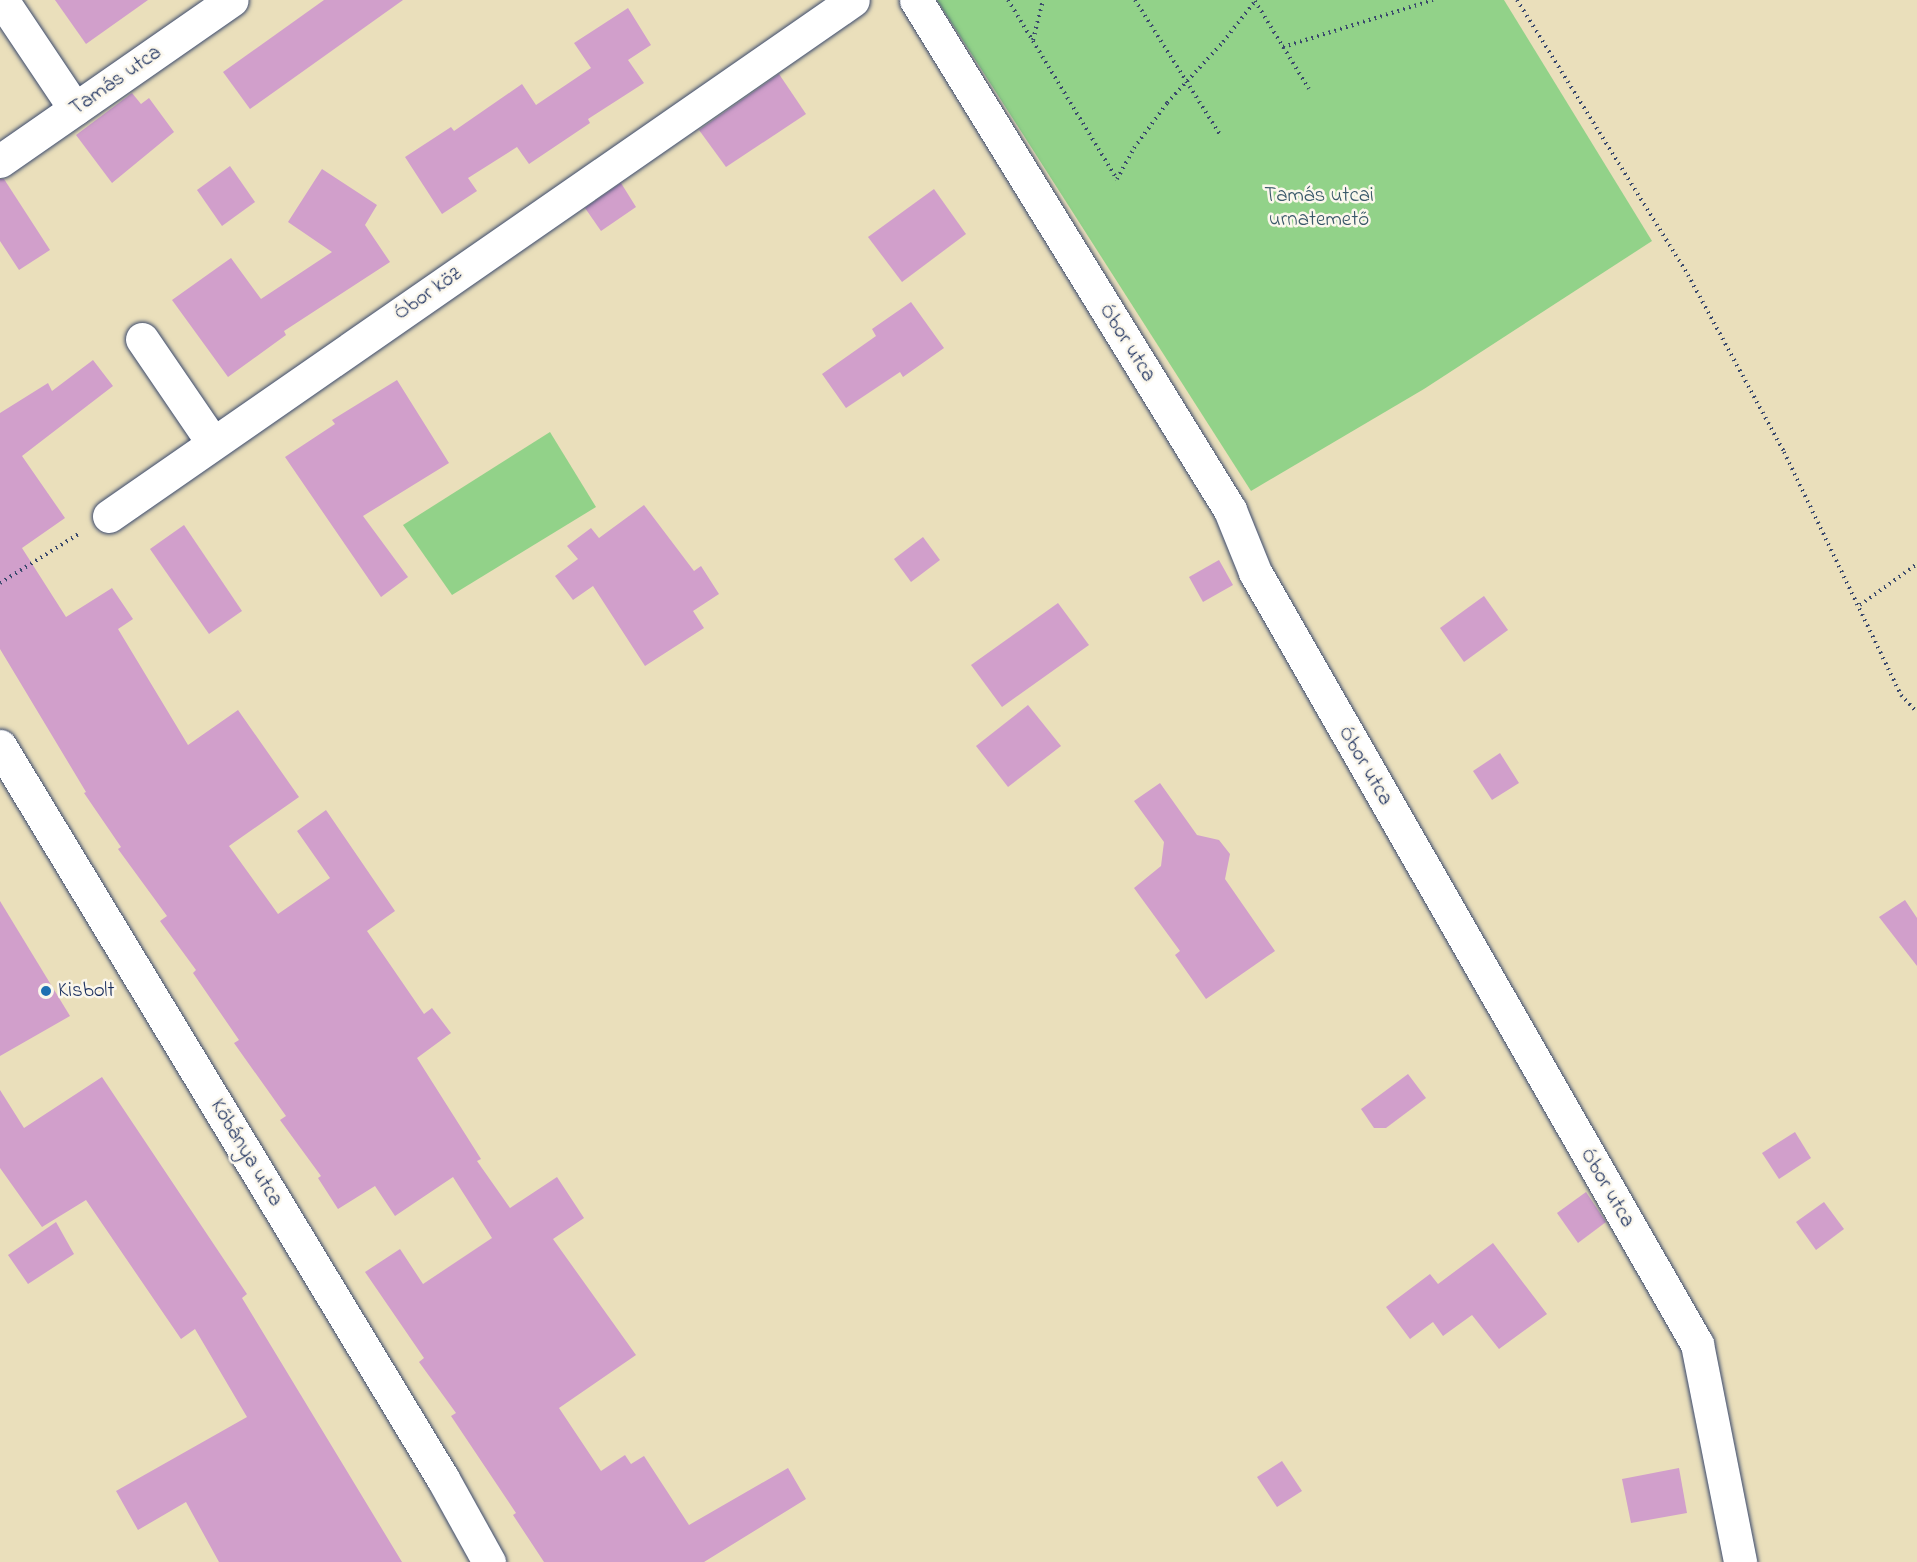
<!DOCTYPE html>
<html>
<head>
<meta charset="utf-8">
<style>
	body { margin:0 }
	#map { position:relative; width:1917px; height:1562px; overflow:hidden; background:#eadfbb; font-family:"Indie Flower",sans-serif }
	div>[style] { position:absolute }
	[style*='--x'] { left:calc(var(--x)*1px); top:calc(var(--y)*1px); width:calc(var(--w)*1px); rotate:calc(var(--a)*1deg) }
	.green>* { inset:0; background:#92d289 }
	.building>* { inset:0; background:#d19fcb }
	.path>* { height:4px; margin-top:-2px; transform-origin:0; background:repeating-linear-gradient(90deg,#3a496c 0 1.5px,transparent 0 6px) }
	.roads { filter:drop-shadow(0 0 2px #3a496c) drop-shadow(0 0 2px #3a496c) }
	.street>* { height:33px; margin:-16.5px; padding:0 16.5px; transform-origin:16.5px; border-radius:16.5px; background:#fff }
	.dots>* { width:16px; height:16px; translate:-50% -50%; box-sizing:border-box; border:3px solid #fbf7ec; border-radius:50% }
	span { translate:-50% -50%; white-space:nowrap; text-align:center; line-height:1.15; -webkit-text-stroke:5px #fbf7ec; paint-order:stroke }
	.street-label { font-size:21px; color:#1b2f5e }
	.park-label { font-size:21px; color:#395869 }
	.poi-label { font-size:21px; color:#1b2f5e }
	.left { translate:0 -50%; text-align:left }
</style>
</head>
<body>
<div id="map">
	<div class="green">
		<div style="clip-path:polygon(937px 0,1504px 0,1652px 241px,1424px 389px,1251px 491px)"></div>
		<div style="clip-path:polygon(550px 432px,596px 507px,452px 595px,403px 525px)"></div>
	</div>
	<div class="building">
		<div style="clip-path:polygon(55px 0,148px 0,86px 44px)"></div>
		<div style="clip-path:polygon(324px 0,403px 0,250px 109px,223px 72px)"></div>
		<div style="clip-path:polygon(628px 8px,651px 45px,628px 60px,644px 83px,588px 119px,590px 123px,529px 164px,517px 147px,468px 178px,477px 191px,442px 214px,405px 157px,451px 127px,454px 131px,522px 84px,536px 105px,591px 68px,574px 43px)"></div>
		<div style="clip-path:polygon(779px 74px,806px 114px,726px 167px,699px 130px)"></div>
		<div style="clip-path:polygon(132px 93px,141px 104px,149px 98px,174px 132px,112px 183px,76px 135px)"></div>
		<div style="clip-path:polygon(230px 166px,255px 202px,222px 226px,197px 190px)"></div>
		<div style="clip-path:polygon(322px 169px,377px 205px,365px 225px,390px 262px,284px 331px,286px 335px,228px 377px,172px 300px,231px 258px,261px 299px,332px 252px,288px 222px)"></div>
		<div style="clip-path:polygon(0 179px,4px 179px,50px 250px,19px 270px,0 241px)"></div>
		<div style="clip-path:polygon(621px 183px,636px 207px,601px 231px,585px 208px)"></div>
		<div style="clip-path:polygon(934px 189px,966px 234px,902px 282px,868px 237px)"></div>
		<div style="clip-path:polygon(911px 302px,944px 348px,903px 377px,900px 372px,846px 408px,822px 374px,876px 336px,872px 329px)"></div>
		<div style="clip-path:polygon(93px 360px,113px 386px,22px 456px,65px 518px,22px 548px,66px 617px,112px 588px,133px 619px,118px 629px,188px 745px,238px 710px,299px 797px,229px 846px,278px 914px,330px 878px,297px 831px,326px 810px,395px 911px,367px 931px,424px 1014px,432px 1008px,451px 1033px,417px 1058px,481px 1159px,477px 1161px,510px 1208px,557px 1177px,584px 1218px,553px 1239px,636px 1355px,559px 1408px,601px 1471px,625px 1455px,631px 1464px,644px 1456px,689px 1525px,788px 1468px,806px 1499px,704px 1562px,544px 1562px,513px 1515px,516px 1513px,451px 1416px,456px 1413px,419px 1362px,424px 1358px,365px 1272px,400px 1249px,423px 1284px,492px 1238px,453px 1177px,395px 1216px,375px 1186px,338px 1209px,318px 1178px,321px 1176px,280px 1120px,286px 1116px,234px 1043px,239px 1040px,193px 973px,196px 970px,160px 921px,167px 916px,118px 849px,121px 847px,84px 793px,86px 792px,0 649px,0 413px,48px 383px,52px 391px)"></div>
		<div style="clip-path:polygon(397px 380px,449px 463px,363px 516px,408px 577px,381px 597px,285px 457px,335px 424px,332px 420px)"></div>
		<div style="clip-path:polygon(644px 505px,694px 571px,701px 566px,719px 594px,693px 611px,704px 628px,645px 666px,593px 586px,573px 600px,555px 576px,578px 559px,567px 546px,591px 528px,599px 538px)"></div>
		<div style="clip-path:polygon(184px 525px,242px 611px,209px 634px,150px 549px)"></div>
		<div style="clip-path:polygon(923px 537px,940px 560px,911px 582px,894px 559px)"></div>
		<div style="clip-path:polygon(1219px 560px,1233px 585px,1203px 602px,1189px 577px)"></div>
		<div style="clip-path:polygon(1484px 596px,1508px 630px,1464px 662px,1440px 628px)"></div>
		<div style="clip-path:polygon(1058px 603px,1089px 645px,1002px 707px,971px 665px)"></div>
		<div style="clip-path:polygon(1028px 705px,1061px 746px,1008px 787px,976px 746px)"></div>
		<div style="clip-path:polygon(1500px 753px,1519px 783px,1492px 800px,1473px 771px)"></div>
		<div style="clip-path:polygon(1160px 783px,1197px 835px,1219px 840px,1230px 854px,1225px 879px,1275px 951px,1206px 999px,1175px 955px,1180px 951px,1134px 888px,1161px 866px,1164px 842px,1134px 801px)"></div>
		<div style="clip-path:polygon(1905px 900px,1917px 918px,1917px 966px,1879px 917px)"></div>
		<div style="clip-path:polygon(0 901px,70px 1016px,0 1056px)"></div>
		<div style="clip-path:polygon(1408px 1074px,1426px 1098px,1386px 1128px,1374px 1128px,1361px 1109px)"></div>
		<div style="clip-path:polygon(102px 1077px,247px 1294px,242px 1298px,402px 1562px,219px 1562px,186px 1502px,138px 1530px,116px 1491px,247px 1417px,195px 1329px,181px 1339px,86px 1200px,42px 1227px,0 1168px,0 1090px,24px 1128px)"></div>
		<div style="clip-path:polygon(1795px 1132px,1811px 1158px,1779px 1179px,1762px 1153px)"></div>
		<div style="clip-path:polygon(1586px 1192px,1606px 1222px,1578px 1243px,1557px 1213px)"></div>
		<div style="clip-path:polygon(1824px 1202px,1844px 1229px,1816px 1250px,1796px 1222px)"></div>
		<div style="clip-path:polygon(56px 1222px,74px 1254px,28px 1284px,8px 1255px)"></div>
		<div style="clip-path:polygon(1493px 1243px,1547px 1314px,1499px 1349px,1472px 1315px,1443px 1336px,1433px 1322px,1410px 1339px,1386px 1307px,1430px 1274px,1438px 1284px)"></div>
		<div style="clip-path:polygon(1282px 1461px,1302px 1491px,1277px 1507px,1257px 1477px)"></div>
		<div style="clip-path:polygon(1679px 1468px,1687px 1513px,1631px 1523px,1622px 1479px)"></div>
	</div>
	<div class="path">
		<div style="--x:1008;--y:0;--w:210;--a:58.7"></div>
		<div style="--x:1117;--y:179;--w:35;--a:-61"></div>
		<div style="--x:1134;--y:148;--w:56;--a:-53.7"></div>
		<div style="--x:1167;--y:103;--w:83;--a:-47.4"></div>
		<div style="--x:1223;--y:42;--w:53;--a:-51.8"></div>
		<div style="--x:1135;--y:0;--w:161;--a:57.7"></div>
		<div style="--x:1517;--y:0;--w:324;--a:58.1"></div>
		<div style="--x:1688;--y:275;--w:201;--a:61.5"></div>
		<div style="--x:1784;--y:452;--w:270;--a:64.3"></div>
		<div style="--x:1901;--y:695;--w:23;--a:47"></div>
		<div style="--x:1255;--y:1;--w:103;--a:58.5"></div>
		<div style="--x:1033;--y:40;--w:41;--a:-76"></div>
		<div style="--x:1283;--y:47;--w:157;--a:-17.4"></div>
		<div style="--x:0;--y:583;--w:94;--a:-32"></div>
		<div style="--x:1860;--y:605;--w:70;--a:-35.7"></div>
	</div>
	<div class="roads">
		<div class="street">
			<div style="--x:2;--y:0;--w:131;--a:56.2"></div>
			<div style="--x:916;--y:0;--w:599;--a:58.38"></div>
			<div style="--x:1230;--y:510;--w:67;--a:68"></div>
			<div style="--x:1255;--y:572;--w:890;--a:60.21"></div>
			<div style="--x:1697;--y:1344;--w:222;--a:78.8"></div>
			<div style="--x:0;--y:161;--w:282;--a:-34.8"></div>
			<div style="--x:142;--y:339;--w:126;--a:55.7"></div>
			<div style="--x:109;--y:516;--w:905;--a:-34.74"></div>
			<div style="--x:0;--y:746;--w:856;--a:58.85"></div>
			<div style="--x:443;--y:1479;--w:95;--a:61"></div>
		</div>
	</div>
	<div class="dots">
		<div style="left:46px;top:991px;background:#1f6fb2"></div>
	</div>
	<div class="street-label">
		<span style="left:116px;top:81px;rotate:-35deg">Tamás utca</span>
		<span style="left:428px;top:294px;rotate:-35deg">Óbor köz</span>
		<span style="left:1127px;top:343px;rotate:58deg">Óbor utca</span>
		<span style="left:1365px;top:766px;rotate:60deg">Óbor utca</span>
		<span style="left:246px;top:1153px;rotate:59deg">Kőbánya utca</span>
		<span style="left:1607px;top:1188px;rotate:60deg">Óbor utca</span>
	</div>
	<div class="park-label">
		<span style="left:1319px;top:208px">Tamás utcai<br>urnatemető</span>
	</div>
	<div class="poi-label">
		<span class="left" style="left:58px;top:991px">Kisbolt</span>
	</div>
</div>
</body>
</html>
